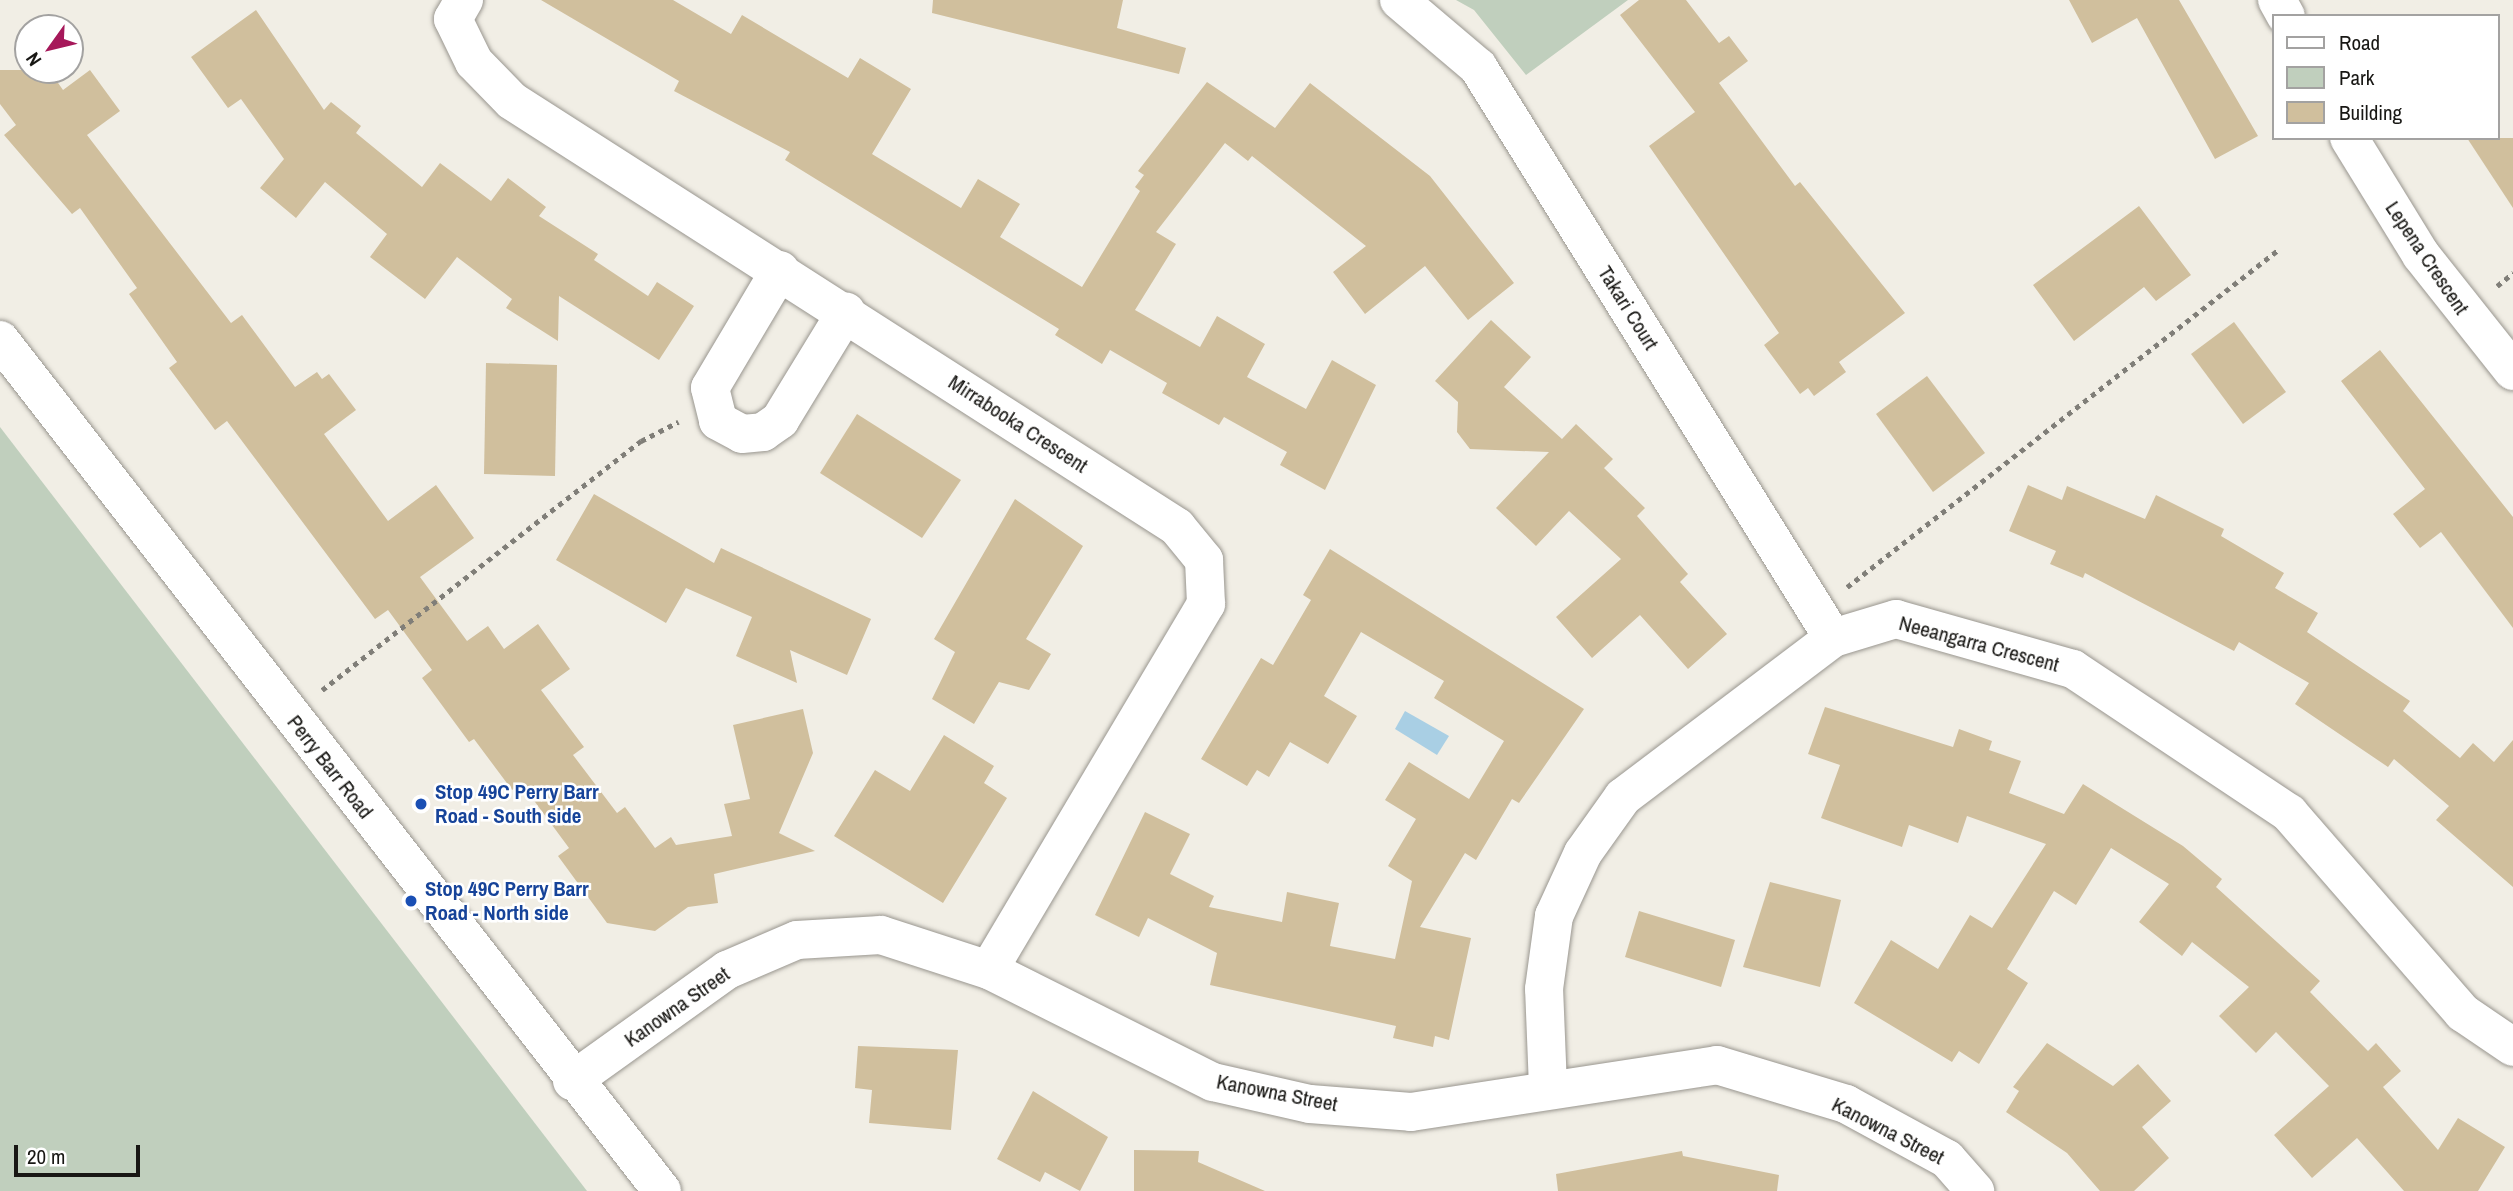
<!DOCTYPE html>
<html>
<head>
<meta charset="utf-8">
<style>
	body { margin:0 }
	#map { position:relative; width:2513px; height:1191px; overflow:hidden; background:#f1eee5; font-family:"Archivo Narrow",sans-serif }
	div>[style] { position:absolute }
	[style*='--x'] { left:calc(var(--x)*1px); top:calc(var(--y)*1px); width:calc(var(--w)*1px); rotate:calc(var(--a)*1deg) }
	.green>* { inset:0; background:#c0cfbd }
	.water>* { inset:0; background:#a9cfe4 }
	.building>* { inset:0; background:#d0bf9d }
	.path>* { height:4.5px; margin-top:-2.25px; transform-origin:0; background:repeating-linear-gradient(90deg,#807e78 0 5px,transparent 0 10px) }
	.roads { filter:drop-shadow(0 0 2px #99968f) drop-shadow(0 0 2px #99968f) }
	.minor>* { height:38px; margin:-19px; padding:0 19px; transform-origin:19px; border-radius:19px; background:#fff }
	.dots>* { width:19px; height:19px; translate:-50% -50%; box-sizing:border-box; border:4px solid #fff; border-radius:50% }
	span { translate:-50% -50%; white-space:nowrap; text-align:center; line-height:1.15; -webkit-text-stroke:5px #fff; paint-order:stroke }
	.street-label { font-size:21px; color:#181714 }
	.transit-label { font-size:21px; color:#164399; font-weight:700 }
	.left { translate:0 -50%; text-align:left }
	.legend { position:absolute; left:2272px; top:14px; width:228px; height:126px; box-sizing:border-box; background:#fff; border:2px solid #a3a2a1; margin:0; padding:9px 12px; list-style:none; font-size:21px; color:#181714 }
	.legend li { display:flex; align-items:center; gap:14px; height:35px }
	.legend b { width:35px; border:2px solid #a3a2a1 }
	.north { position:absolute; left:14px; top:14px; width:70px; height:70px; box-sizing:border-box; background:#fff; border:2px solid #a3a2a1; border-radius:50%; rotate:236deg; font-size:19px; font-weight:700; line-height:28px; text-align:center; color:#181714 }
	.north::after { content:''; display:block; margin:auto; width:24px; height:32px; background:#a6185a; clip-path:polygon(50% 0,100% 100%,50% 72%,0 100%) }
	.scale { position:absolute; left:14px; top:1145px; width:126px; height:32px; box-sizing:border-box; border:4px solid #181714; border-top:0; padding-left:9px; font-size:21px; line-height:24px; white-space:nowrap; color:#181714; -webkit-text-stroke:5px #fff; paint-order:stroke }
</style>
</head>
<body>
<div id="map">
	<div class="green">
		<div style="clip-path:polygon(1456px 0,1628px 0,1526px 75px,1474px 10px)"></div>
		<div style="clip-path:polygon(0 427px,587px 1191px,0 1191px)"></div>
	</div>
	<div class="water">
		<div style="clip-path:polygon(1405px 711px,1449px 736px,1437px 755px,1395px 729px)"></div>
	</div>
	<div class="building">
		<div style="clip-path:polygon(541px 0,673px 0,731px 34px,742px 15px,848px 78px,860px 58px,911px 89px,872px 154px,961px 208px,978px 179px,1020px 204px,1000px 237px,1082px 287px,1140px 191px,1135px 187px,1144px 175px,1138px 171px,1207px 82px,1275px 128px,1310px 83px,1430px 176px,1514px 283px,1468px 320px,1425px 266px,1365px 314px,1333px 272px,1366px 246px,1252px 156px,1248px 161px,1225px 143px,1156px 232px,1176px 244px,1135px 310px,1200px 347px,1217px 316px,1265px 344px,1247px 377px,1306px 409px,1332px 360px,1376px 385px,1325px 490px,1280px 465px,1287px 452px,1224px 417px,1219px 425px,1162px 393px,1167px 383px,1110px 350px,1102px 364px,1055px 335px,1059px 329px,785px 160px,790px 152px,674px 91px,679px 81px)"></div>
		<div style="clip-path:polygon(933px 0,1123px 0,1117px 28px,1186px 48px,1179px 74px,932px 13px)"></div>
		<div style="clip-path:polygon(1639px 0,1686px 0,1719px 43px,1729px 36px,1748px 61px,1719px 83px,1795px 186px,1800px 182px,1905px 313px,1839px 362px,1846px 372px,1814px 396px,1808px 388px,1800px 394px,1764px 345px,1779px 333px,1649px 146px,1695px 112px,1620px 15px)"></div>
		<div style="clip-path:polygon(2069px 0,2179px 0,2258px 136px,2215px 159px,2137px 18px,2092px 43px)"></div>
		<div style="clip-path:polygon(256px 10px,324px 110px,331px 102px,361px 126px,356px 133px,422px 187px,440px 163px,491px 201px,508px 178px,546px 207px,539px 216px,598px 254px,594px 260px,648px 296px,657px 282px,694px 306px,659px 360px,559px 296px,558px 341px,506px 308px,512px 299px,457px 257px,425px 299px,370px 257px,387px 234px,325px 182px,296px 218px,260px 188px,284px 159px,241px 99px,228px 108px,191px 57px)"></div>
		<div style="clip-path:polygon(0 70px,49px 70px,63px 90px,90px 70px,120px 111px,87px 135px,231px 323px,242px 315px,295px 387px,317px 372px,322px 379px,329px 374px,356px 410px,324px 434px,388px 521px,436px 485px,474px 538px,420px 577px,467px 641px,488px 626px,504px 649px,538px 624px,570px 669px,541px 690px,584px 747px,573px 755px,617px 813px,625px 807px,655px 848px,671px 837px,676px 845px,732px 836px,724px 804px,750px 799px,733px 725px,803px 709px,813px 753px,779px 833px,815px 851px,714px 874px,718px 903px,688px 907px,655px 931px,607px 923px,558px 856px,569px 848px,521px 783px,512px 790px,474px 739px,469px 742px,422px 678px,432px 670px,388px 610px,375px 619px,227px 421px,215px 430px,169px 368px,177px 362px,129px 294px,137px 288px,80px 208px,72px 214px,4px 135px,16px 125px,0 104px)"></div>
		<div style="clip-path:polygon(2467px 138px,2513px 138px,2513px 208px)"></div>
		<div style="clip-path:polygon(2139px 206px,2191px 275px,2156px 301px,2144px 287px,2074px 341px,2033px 285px)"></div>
		<div style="clip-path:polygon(1491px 320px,1531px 357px,1504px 387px,1562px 439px,1576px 424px,1613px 459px,1604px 468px,1645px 508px,1637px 516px,1688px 574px,1680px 582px,1727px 634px,1688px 669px,1640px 615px,1592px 658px,1556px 617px,1621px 559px,1569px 511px,1536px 546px,1496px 508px,1549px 452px,1470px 449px,1457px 432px,1458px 402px,1435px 381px)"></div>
		<div style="clip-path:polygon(2234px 322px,2286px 392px,2243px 424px,2191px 354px)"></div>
		<div style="clip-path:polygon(2380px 350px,2513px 517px,2513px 628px,2441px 532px,2420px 548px,2393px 514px,2425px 489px,2341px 381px)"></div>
		<div style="clip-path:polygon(486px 363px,557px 365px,555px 476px,484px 474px)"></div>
		<div style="clip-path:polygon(1927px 376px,1985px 453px,1933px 492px,1876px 414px)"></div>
		<div style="clip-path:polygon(857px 414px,961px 480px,922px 538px,820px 473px)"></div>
		<div style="clip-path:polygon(2028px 485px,2062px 500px,2067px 486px,2145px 519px,2156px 495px,2224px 529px,2221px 536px,2284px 573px,2275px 588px,2318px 613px,2307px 632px,2410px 701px,2403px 711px,2460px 758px,2473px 743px,2494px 762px,2513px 740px,2513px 887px,2436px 820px,2449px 806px,2394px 759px,2388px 767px,2295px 704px,2309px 683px,2239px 642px,2234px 651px,2085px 573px,2083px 578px,2050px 564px,2056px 551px,2009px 531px)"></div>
		<div style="clip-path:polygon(594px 494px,714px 563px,721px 548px,871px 619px,847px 675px,790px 650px,797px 683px,736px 656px,752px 617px,686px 588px,666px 623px,556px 560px)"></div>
		<div style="clip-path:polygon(1015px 499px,1083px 546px,1026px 639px,1051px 654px,1029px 690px,999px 682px,974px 724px,932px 699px,955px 652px,934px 639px)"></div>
		<div style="clip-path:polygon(1330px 549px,1584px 709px,1519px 803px,1512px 799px,1476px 860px,1465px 853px,1420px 927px,1471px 938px,1449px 1040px,1435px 1036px,1433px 1047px,1393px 1038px,1396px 1026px,1210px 985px,1217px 953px,1148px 918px,1139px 937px,1095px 915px,1145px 812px,1190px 834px,1170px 874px,1214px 896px,1209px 907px,1282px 922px,1287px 892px,1339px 903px,1330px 946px,1395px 959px,1412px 881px,1388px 866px,1416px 819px,1385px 800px,1409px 762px,1469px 799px,1504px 741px,1434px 698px,1444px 681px,1361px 632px,1324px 696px,1357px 716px,1328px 764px,1290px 742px,1269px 777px,1257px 770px,1247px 786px,1201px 759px,1261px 658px,1273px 665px,1311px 600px,1303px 595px)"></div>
		<div style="clip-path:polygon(1825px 707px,1953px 747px,1959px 729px,1992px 741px,1989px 750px,2021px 761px,2009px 793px,2064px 814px,2083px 784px,2183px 846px,2222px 879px,2216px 887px,2320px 981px,2310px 992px,2368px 1051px,2376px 1043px,2401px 1071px,2383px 1087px,2438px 1150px,2458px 1118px,2505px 1147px,2478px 1191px,2404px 1191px,2357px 1138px,2312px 1178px,2274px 1135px,2329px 1086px,2276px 1032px,2256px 1053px,2219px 1016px,2249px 987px,2192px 942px,2182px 956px,2139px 922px,2169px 884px,2111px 848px,2076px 905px,2054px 891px,2007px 969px,2028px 983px,1979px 1064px,1959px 1051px,1952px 1062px,1854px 1003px,1891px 940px,1938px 969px,1970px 915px,1992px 928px,2046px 844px,1967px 816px,1958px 843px,1909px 825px,1902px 847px,1821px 818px,1840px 765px,1808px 754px)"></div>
		<div style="clip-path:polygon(944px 735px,994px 766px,984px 783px,1007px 798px,943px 903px,834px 836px,875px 770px,910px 791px)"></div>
		<div style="clip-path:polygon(1770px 882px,1841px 900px,1820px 987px,1743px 967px)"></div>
		<div style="clip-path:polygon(1639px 911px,1735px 940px,1721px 987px,1625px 957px)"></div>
		<div style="clip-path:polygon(2047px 1043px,2113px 1086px,2138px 1064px,2171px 1101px,2142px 1127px,2169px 1158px,2134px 1191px,2100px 1191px,2067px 1153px,2006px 1112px,2019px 1091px,2013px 1087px)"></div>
		<div style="clip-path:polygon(858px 1046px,958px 1050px,951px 1130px,869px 1123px,872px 1090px,855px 1088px)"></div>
		<div style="clip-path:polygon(1033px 1091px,1108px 1137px,1080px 1191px,1045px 1172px,1040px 1182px,997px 1159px)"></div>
		<div style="clip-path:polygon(1134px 1150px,1199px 1151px,1198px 1162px,1265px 1191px,1134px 1191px)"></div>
		<div style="clip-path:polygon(1682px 1151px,1683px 1156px,1779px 1175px,1777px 1191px,1558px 1191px,1556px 1174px)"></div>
	</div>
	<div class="path">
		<div style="--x:2497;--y:286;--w:21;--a:-39"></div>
		<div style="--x:1847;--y:587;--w:547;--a:-38.02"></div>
		<div style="--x:322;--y:690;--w:405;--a:-38"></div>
		<div style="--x:641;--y:441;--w:42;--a:-27.2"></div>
	</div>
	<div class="roads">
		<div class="minor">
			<div style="--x:464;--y:0;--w:22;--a:120"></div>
			<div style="--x:453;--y:19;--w:48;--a:64"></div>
			<div style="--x:474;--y:62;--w:54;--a:45.7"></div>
			<div style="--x:512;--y:101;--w:790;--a:32.64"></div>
			<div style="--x:1177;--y:527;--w:43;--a:50.7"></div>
			<div style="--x:1204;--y:560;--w:44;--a:87.4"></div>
			<div style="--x:1206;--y:604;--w:425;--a:120.7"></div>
			<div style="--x:1399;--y:0;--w:104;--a:40.3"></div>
			<div style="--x:1478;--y:67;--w:672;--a:58.13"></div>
			<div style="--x:2277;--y:0;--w:18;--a:61"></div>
			<div style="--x:2349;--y:138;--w:137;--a:58.4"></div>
			<div style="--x:2421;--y:255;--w:148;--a:51.6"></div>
			<div style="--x:780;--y:270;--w:137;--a:120.7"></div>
			<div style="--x:710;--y:388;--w:34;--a:76"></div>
			<div style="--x:718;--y:421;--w:27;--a:28"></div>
			<div style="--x:742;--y:434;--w:21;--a:-5"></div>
			<div style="--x:763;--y:432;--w:21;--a:-35"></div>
			<div style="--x:780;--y:420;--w:127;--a:-58.6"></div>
			<div style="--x:0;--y:340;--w:1078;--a:52.12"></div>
			<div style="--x:572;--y:1081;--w:191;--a:-35.6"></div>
			<div style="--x:727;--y:970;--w:76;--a:-23.2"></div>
			<div style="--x:797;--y:940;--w:84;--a:-3.4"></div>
			<div style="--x:881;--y:935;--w:114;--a:18"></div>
			<div style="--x:989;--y:970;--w:250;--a:26.6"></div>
			<div style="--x:1213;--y:1082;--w:99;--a:12.8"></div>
			<div style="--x:1310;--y:1104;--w:101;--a:4.5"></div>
			<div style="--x:1411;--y:1112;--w:310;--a:-8.7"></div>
			<div style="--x:1717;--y:1065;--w:135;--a:16.8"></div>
			<div style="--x:1846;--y:1104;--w:115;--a:28.6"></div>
			<div style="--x:1947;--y:1159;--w:43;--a:48.8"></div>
			<div style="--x:1548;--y:1087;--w:98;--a:-92.3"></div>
			<div style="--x:1544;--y:989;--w:74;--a:-82.2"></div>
			<div style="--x:1554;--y:916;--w:69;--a:-65.3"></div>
			<div style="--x:1583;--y:853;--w:69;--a:-54.5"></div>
			<div style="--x:1623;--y:797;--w:263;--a:-37.1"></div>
			<div style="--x:1833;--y:638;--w:66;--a:-16.8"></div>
			<div style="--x:1896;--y:619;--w:184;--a:15.8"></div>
			<div style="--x:2073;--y:669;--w:260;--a:33.7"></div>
			<div style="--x:2289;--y:813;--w:265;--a:49"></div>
			<div style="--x:2463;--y:1013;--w:60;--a:34.2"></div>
		</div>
	</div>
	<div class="dots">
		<div style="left:421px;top:804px;background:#1a4fb4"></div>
		<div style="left:411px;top:901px;background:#1a4fb4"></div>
	</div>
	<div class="street-label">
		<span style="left:2427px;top:258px;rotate:56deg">Lepena Crescent</span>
		<span style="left:1628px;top:308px;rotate:58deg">Takari Court</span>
		<span style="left:1018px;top:424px;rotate:33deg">Mirrabooka Crescent</span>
		<span style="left:1979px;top:644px;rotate:15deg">Neeangarra Crescent</span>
		<span style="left:330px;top:767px;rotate:52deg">Perry Barr Road</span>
		<span style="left:677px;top:1007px;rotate:-35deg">Kanowna Street</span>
		<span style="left:1277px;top:1093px;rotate:11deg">Kanowna Street</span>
		<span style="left:1888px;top:1131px;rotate:27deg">Kanowna Street</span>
	</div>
	<div class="transit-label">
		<span class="left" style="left:435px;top:804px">Stop 49C Perry Barr<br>Road - South side</span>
		<span class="left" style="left:425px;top:901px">Stop 49C Perry Barr<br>Road - North side</span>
	</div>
	<ul class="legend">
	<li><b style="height:9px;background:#fff"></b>Road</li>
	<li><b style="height:19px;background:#c0cfbd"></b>Park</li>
	<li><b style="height:19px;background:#d0bf9d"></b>Building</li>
	</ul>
	<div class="north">N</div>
	<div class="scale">20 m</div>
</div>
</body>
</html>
